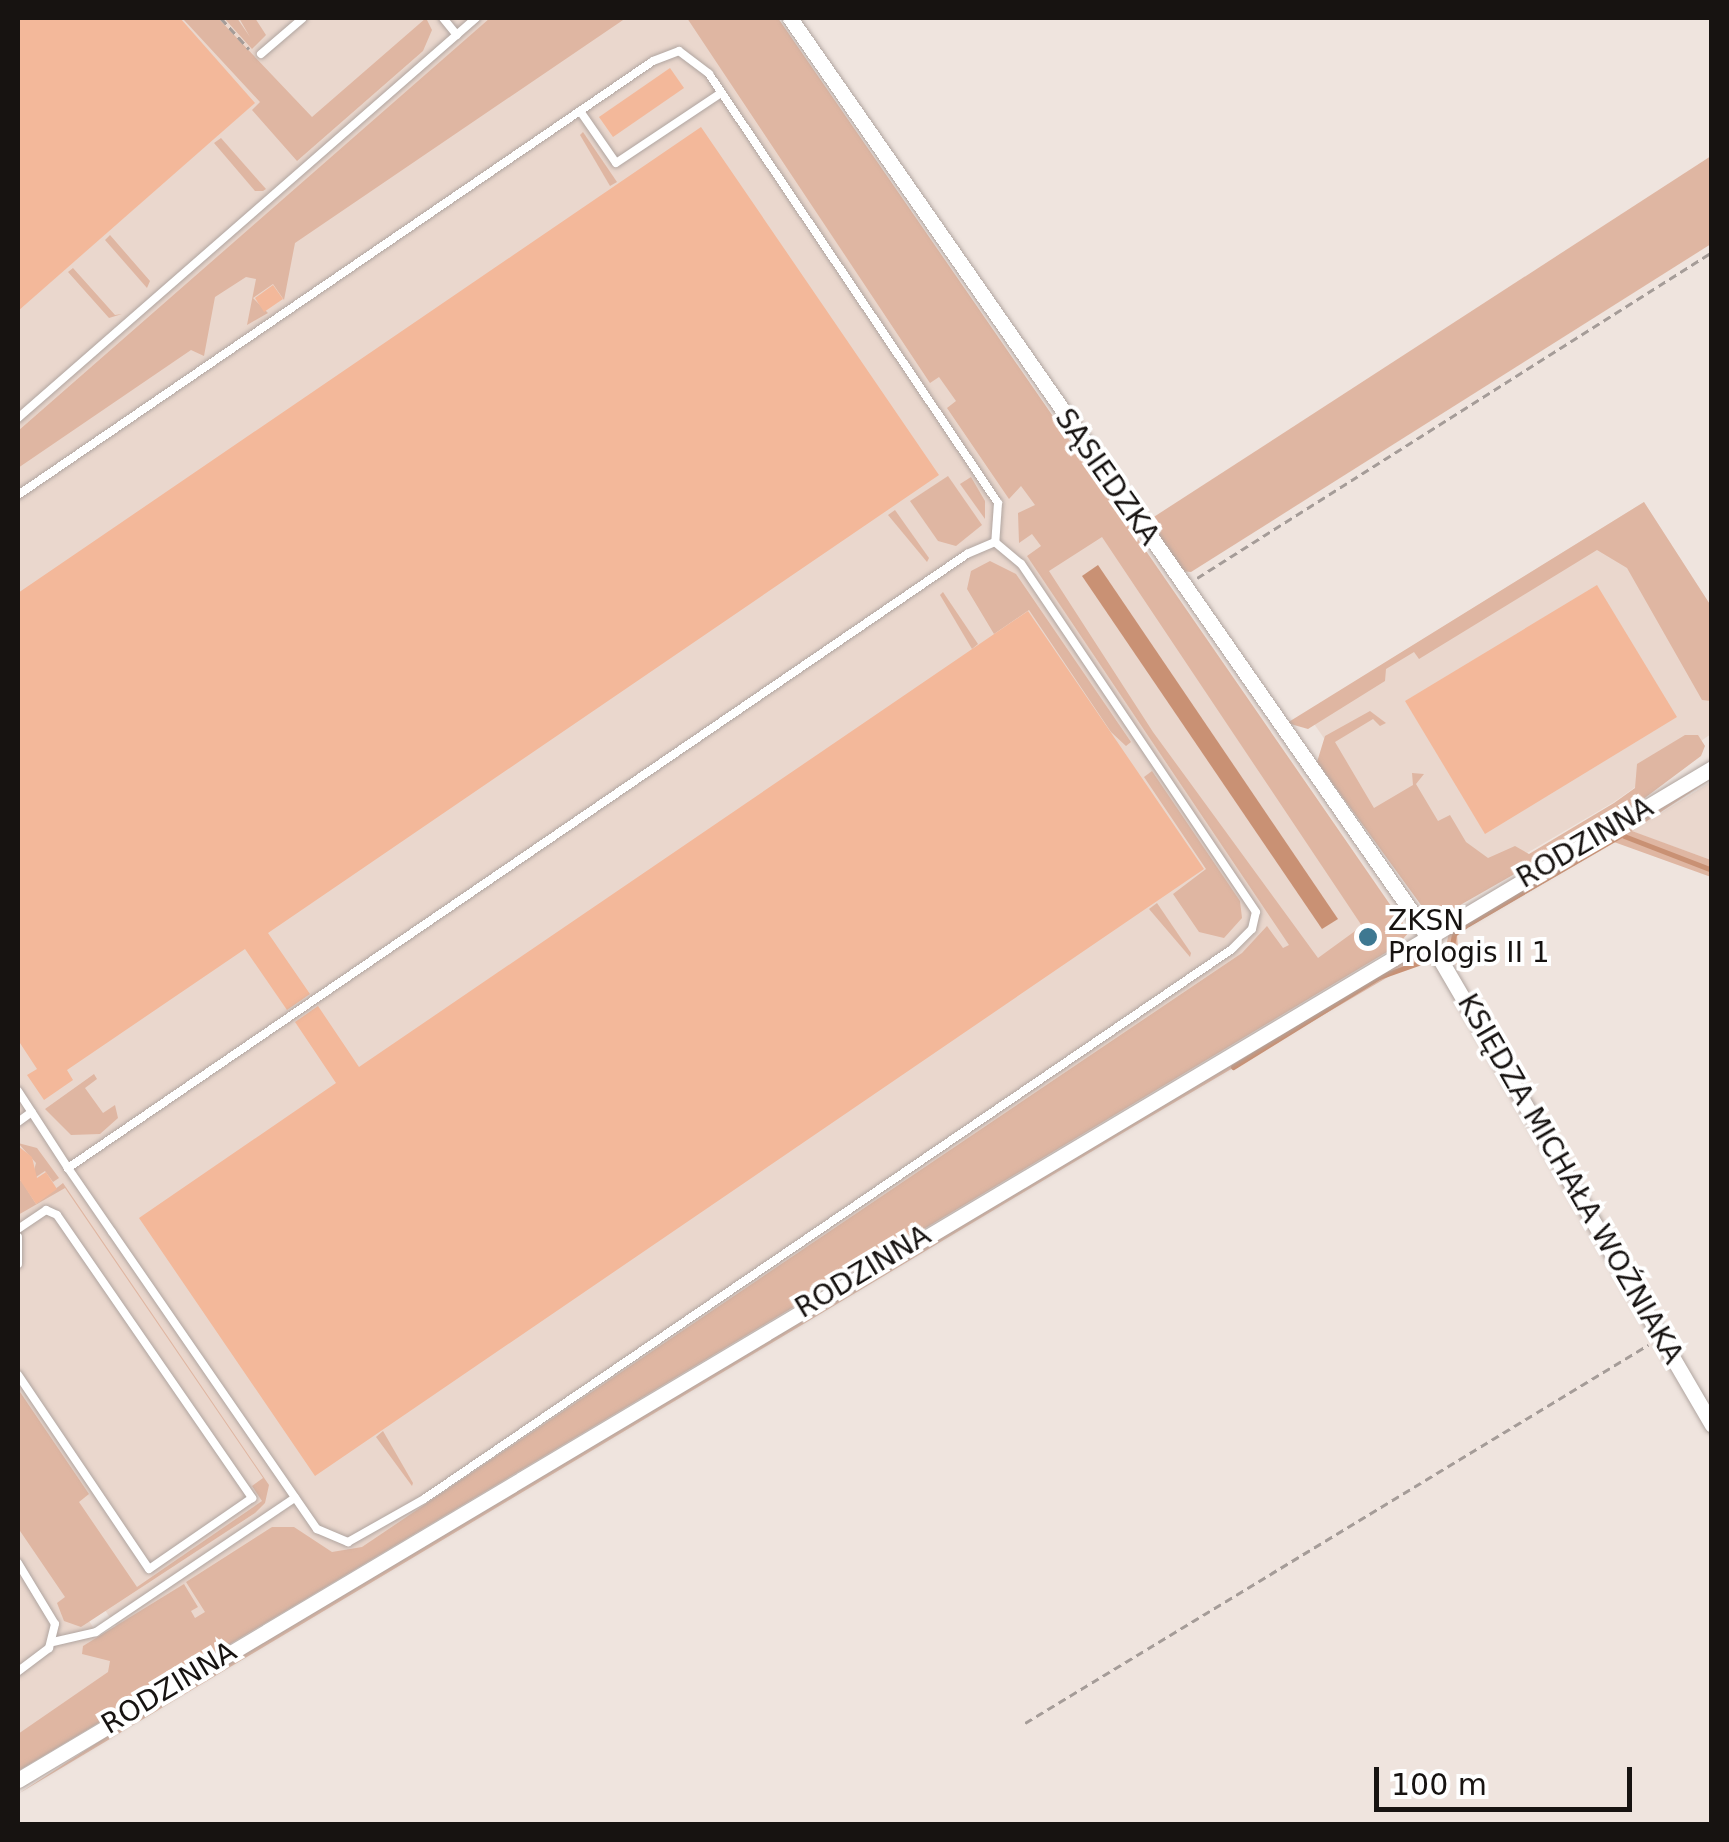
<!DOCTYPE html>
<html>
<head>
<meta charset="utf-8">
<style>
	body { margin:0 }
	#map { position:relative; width:1729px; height:1842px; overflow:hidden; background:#efe4de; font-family:"DejaVu Sans",sans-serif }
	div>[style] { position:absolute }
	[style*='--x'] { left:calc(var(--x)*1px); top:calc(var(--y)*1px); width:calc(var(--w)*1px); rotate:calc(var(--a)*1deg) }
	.built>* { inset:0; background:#ead7cd }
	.green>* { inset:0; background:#dfb6a2 }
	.water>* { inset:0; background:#c99174 }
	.stream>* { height:5px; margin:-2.5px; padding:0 2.5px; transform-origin:2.5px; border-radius:2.5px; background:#c99174 }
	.building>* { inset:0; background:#f3b89a }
	.path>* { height:2.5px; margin-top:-1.25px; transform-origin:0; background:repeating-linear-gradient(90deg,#a59c98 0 8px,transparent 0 13px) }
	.roads { filter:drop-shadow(0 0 2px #b0a5a0) drop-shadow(0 0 2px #b0a5a0) }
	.lane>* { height:8px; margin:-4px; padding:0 4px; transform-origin:4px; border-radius:4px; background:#fff }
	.street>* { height:15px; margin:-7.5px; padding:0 7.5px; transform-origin:7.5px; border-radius:7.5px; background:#fff }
	.dots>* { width:28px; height:28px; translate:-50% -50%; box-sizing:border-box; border:5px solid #fff; border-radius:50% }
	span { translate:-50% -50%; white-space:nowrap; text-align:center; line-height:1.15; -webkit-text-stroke:8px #fff; paint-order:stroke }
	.street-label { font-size:28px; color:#171311 }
	.poi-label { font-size:28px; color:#171311 }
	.left { translate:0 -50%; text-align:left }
	.frame { position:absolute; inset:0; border:20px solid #171311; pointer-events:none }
	.scale { position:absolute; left:1374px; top:1767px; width:258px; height:45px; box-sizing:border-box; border:5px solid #171311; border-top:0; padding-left:12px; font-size:30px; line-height:35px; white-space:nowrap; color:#171311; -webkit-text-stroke:8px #fff; paint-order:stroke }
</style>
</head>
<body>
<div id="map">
	<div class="built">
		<div style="clip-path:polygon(18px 18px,767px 18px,1370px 932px,1353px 942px,1358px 951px,149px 1675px,18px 1482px)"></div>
		<div style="clip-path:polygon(1644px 502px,1711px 606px,1711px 734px,1614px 802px,1438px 905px,1306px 712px)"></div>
		<div style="clip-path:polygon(1711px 782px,1711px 860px,1631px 831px,1659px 814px)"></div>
		<div style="clip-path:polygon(18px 1508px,96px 1632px,131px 1675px,18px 1755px)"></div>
	</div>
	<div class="green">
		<div style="clip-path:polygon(218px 18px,312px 117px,426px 18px,432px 30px,423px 51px,297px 161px,252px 110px,260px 102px,184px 20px)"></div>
		<div style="clip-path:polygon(224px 18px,237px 18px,250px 37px,239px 18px,255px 18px,266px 35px,252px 49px)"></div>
		<div style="clip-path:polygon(490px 18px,626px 18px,295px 243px,284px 300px,273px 284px,253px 298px,268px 313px,247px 325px,256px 279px,246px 277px,215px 297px,204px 356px,191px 350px,18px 468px,18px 431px)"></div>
		<div style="clip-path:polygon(evenodd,687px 18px,778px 18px,1409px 932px,1397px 946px,18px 1771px,18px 1734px,108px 1672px,110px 1661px,82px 1654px,83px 1646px,184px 1584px,198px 1607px,191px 1611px,195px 1618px,205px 1612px,186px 1582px,272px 1527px,294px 1527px,332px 1552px,362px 1547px,1242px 953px,1267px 926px,1283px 948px,1289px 945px,1027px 556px,1041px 546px,1032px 534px,1019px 543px,1018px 513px,1035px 505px,1021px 486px,1009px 499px,947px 408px,956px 401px,939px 377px,930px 383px,687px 18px,1102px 537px,1362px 926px,1318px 958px,1153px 732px,1049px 571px,1102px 537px)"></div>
		<div style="clip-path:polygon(583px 132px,617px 182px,610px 186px,580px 135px)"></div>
		<div style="clip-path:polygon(221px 138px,266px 189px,263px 191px,255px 191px,214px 143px)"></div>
		<div style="clip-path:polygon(1711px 156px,1711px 244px,1191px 572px,1181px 571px,1146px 522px)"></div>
		<div style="clip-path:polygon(110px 235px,150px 281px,144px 295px,147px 288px,105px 240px)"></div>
		<div style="clip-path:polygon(73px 268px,115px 315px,122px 314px,109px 318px,68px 272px)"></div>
		<div style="clip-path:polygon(948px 476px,982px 525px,956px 546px,938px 541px,910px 501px)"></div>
		<div style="clip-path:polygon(971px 477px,985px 501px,985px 519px,960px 484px)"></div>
		<div style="clip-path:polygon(1644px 502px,1711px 606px,1711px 701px,1702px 700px,1627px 568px,1597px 550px,1419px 659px,1414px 652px,1386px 669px,1385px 681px,1308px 729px,1287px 723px)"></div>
		<div style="clip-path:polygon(895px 510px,929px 558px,927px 562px,888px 515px)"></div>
		<div style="clip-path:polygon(990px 561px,1016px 574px,1131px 742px,1126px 746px,1111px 732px,1029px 610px,994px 634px,967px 589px,971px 571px)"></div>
		<div style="clip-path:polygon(943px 592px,978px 644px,972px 649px,940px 595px)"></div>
		<div style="clip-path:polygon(1370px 711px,1386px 723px,1380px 726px,1373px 719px,1335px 742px,1374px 808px,1413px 785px,1412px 773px,1424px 774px,1416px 784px,1438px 821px,1450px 815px,1466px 842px,1488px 858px,1515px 846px,1529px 854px,1614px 803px,1635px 788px,1637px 764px,1685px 735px,1698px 735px,1705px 746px,1701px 756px,1634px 806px,1441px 916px,1429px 916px,1317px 762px,1325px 736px)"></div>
		<div style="clip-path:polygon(1152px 771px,1240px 901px,1242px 918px,1224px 938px,1199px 932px,1173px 894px,1206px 869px,1144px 777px)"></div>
		<div style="clip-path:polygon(1711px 779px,1632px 831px,1711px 860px,1711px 877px,1614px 842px,1457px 934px,1459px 966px,1453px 963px,1446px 947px,1449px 932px)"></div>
		<div style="clip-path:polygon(1157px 903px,1191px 953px,1190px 957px,1149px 909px)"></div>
		<div style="clip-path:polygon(1418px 953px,1433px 963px,1410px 964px,1136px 1125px,18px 1794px,202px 1675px)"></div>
		<div style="clip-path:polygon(94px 1074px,97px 1079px,85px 1088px,103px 1113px,115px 1105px,118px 1118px,100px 1134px,71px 1135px,45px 1109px)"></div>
		<div style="clip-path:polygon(18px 1143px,37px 1148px,59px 1178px,53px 1182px,45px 1171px,24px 1185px,36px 1204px,63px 1183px,269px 1485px,265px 1503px,255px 1513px,81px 1627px,64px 1621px,57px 1603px,65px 1597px,18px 1528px,18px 1389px,89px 1494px,79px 1502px,137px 1587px,262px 1501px,252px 1486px,263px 1478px,65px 1188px,18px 1215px,18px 1182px,33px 1174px,36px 1163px)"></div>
		<div style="clip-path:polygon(383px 1431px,413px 1483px,412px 1486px,376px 1437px)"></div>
	</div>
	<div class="water">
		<div style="clip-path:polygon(1098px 565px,1338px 919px,1322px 929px,1082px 576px)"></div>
	</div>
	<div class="stream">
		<div style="--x:1624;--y:836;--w:94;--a:21.1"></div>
		<div style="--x:1452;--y:946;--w:12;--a:-81"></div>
		<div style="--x:1454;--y:934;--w:17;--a:-36"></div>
		<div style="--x:1468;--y:924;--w:177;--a:-30.2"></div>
		<div style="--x:1233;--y:1067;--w:172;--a:-31.7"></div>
		<div style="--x:1379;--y:977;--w:51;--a:-19.5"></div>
	</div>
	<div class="building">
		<div style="clip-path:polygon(18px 18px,180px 18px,255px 103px,18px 311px)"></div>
		<div style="clip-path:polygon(670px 68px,684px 88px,613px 137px,599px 117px)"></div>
		<div style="clip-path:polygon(701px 127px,939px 475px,268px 933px,310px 994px,287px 1010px,245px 949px,67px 1070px,73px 1080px,44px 1100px,27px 1075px,37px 1069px,18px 1040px,18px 593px)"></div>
		<div style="clip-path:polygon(273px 285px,283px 299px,264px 312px,255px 298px)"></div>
		<div style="clip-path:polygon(1597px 585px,1677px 717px,1485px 834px,1405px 701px)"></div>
		<div style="clip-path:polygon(1028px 611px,1204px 869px,315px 1476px,139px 1218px,336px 1083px,295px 1022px,318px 1006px,359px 1067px)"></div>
		<div style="clip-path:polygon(18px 1146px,32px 1157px,37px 1178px,46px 1172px,57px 1189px,36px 1204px,18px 1177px)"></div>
	</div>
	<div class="path">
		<div style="--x:221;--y:18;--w:42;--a:47.9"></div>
		<div style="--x:1197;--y:578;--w:610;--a:-32.33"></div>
		<div style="--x:1025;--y:1723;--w:729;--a:-31.25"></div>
	</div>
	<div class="roads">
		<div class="lane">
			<div style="--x:443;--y:18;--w:22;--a:51"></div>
			<div style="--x:261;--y:54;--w:55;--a:-40.6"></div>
			<div style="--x:580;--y:111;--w:63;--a:55.3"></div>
			<div style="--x:616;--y:163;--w:126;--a:-33.7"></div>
			<div style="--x:18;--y:418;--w:608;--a:-41.13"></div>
			<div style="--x:18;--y:495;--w:769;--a:-34.35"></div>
			<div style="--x:653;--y:61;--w:28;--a:-21"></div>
			<div style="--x:679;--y:51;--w:38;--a:37"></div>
			<div style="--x:709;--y:74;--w:517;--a:56.03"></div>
			<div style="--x:998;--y:503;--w:39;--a:94"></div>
			<div style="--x:18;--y:1091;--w:92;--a:57"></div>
			<div style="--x:68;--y:1168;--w:78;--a:55.5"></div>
			<div style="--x:112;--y:1232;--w:361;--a:55.4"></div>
			<div style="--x:317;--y:1529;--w:34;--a:23"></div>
			<div style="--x:348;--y:1542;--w:87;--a:-29.5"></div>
			<div style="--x:424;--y:1499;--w:977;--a:-34.24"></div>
			<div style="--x:1232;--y:949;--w:28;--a:-45"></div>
			<div style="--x:1252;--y:929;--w:17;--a:-77"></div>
			<div style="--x:1256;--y:912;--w:420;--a:-124"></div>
			<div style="--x:1021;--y:564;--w:34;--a:-140"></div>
			<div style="--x:995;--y:542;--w:30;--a:157"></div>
			<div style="--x:967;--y:554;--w:1089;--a:145.67"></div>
			<div style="--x:18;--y:1122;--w:17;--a:-36"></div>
			<div style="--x:18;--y:1229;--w:34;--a:-34"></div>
			<div style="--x:46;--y:1210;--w:12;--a:24"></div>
			<div style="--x:57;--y:1215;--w:344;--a:55.4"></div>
			<div style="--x:252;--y:1498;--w:125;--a:145.4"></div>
			<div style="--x:149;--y:1569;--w:234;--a:-124"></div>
			<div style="--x:18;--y:1237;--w:27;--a:90"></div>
			<div style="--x:18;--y:1563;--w:71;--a:58.8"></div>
			<div style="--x:55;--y:1624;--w:25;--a:104"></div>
			<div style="--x:49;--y:1648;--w:39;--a:143"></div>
			<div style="--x:53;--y:1642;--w:44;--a:-13.1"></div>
			<div style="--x:96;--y:1632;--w:240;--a:-34"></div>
		</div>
		<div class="street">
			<div style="--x:790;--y:18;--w:1096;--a:55.18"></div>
			<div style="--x:1416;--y:918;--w:587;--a:59.72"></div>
			<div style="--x:18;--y:1780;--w:1973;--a:-30.85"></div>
		</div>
	</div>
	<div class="dots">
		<div style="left:1368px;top:937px;background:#3e7891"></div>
	</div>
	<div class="street-label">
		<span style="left:1107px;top:477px;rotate:55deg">SĄSIEDZKA</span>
		<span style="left:1585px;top:843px;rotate:-30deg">RODZINNA</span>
		<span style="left:1570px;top:1179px;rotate:60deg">KSIĘDZA MICHAŁA WOŹNIAKA</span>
		<span style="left:863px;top:1272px;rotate:-31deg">RODZINNA</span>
		<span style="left:169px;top:1688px;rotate:-31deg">RODZINNA</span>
	</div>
	<div class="poi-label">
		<span class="left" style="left:1388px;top:937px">ZKSN<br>Prologis II 1</span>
	</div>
	<div class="frame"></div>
	<div class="scale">100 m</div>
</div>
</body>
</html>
